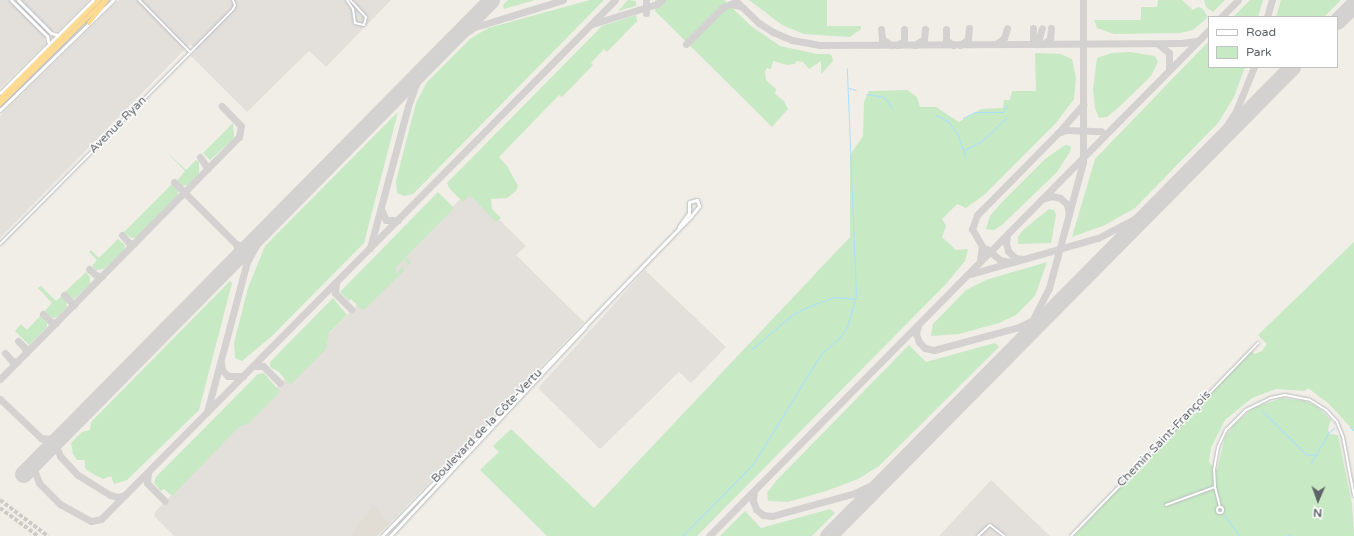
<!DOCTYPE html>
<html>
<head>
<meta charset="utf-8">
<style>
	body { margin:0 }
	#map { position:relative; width:1354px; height:536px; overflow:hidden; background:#f1eee7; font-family:"Varela Round",sans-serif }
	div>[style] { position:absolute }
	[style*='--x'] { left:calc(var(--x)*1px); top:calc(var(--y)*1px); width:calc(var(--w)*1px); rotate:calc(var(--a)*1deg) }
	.industrial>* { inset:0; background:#e3e0dc }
	.education>* { inset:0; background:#e1ddd5 }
	.green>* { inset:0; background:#c7e9c4 }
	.stream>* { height:1px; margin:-0.5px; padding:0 0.5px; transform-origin:0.5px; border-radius:0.5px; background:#aae0ff }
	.taxiway>* { height:7px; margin:-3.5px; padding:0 3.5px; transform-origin:3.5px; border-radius:3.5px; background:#d4d2d0 }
	.runway>* { height:17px; margin:-8.5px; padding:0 8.5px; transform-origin:8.5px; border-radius:8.5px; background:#d4d2d0 }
	.highway-tunnel>* { height:4px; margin-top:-2px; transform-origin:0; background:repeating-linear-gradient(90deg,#cccbc7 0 4px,transparent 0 6px) }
	.roads { filter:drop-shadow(0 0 1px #b8babe) drop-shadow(0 0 1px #b8babe) }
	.street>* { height:2px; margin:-1px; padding:0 1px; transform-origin:1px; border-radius:1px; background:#fff }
	.street>.ring { margin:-1px; padding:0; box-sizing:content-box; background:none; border:2px solid #fff; border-radius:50% }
	.secondary>* { height:3px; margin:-1.5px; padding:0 1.5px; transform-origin:1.5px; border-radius:1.5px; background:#fff }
	.highway>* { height:4px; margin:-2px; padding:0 2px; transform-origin:2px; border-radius:2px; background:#ffdb91 }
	span { translate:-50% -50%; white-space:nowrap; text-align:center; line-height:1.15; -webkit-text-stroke:3px #fff; paint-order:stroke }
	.street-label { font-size:12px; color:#5f6368 }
	.legend { position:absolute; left:1208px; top:16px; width:130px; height:52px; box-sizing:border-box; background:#fff; border:1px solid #bfc1c3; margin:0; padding:5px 7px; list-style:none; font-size:12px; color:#5f6368 }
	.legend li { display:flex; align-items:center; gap:8px; height:20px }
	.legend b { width:20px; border:1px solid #bfc1c3 }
	.north { position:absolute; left:1298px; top:480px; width:40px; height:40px; -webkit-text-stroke:3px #fff; paint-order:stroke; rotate:182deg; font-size:11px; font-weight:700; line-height:16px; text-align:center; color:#5f6368 }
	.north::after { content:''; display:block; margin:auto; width:14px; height:18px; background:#5f6368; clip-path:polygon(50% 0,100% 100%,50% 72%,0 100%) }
</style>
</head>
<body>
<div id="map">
	<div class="industrial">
		<div style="clip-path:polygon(0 0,89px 0,58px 31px,54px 30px,44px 39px,45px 44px,0 88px)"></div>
		<div style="clip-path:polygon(119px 0,391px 0,326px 67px,309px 51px,247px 112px,191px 56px,197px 50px,190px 44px,0 238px,0 116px)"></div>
		<div style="clip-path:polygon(469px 190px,526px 246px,516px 255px,584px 322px,390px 523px,380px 512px,365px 517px,349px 536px,174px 536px,154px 516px,155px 512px)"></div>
		<div style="clip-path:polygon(645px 270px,726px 347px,691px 383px,679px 372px,600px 449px,538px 388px)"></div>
		<div style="clip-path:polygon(991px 480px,1050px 536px,939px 536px)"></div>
	</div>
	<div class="education">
		<div style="clip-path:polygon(374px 505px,390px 523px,377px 536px,349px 536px)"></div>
	</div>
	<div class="green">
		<div style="clip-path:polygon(508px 0,535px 0,504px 9px,503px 5px)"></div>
		<div style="clip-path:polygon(590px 0,604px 0,413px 194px,404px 196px,397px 193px,396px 181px,416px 103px,427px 82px,470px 39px,488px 28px)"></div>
		<div style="clip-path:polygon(628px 0,636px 1px,636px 6px,618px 11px)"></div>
		<div style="clip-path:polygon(655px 0,724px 0,751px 26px,780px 46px,817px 54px,829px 54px,832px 56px,833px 61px,821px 74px,821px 61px,809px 69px,803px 62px,796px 61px,795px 64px,787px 65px,773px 61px,771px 69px,767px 68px,765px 71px,766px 80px,776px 89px,775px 94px,784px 101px,788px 109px,772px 127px,655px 11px)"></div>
		<div style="clip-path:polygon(749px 0,827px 0,827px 26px,861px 26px,861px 29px,850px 37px,804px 34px,782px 25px)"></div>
		<div style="clip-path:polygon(1158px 0,1182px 0,1193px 10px,1198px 7px,1202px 8px,1208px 17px,1193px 30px,1180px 33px,1114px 34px,1097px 28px,1094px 20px,1141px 20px,1141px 7px,1157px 7px)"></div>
		<div style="clip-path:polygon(1204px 0,1225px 0,1213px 12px,1206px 7px)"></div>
		<div style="clip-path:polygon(1250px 0,1263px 0,1258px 17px,1233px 17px)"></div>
		<div style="clip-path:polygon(1281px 0,1341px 0,1324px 17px,1276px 17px)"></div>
		<div style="clip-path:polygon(636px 15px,637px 21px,607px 52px,604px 49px,591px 63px,593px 65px,562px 97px,559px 95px,499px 157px,507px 166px,518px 186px,516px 191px,507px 198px,491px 199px,492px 209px,501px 218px,496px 222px,470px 195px,463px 202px,449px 188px,447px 183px,602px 26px)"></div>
		<div style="clip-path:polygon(1209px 41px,1209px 67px,1245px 67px,1234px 97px,1218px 123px,1135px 208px,1105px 225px,1072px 237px,1095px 159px)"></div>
		<div style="clip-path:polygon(1130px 52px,1155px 56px,1158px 62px,1151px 76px,1118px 108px,1107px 117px,1099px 118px,1095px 108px,1093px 90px,1097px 58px,1112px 53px)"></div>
		<div style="clip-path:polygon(1035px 53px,1061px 54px,1072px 59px,1076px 78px,1074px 99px,1056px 123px,984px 195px,966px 208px,957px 204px,942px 219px,946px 226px,942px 237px,956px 250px,968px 249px,965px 261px,946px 284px,697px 536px,547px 536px,480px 470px,499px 452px,493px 446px,511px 429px,594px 508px,850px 237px,850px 155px,863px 136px,864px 102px,869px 91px,907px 90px,917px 97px,920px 107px,936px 107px,959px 122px,981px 109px,1003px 108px,1004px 100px,1010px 100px,1012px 91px,1036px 91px)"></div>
		<div style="clip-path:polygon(398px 112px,364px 243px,272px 336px,242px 361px,235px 358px,234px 343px,248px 288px,265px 246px)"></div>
		<div style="clip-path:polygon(233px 123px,234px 138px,210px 160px,203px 153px)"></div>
		<div style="clip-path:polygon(1065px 145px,1071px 146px,1070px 152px,1057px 172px,1002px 225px,994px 230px,986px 229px,990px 216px,1003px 201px,1045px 159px)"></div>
		<div style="clip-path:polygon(164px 149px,186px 170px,196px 160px,199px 162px,199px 174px,188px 185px,182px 186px,177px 181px,185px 171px)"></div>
		<div style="clip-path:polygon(172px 184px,178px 190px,178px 196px,136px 238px,131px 238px,124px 232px)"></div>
		<div style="clip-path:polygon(438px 192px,454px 208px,406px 257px,411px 262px,406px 268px,408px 263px,404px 259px,395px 268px,397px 274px,402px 267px,405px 270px,365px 309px,361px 309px,351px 299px,349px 301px,340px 292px)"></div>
		<div style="clip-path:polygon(1049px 209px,1054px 210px,1056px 215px,1051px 243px,1018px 244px,1018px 237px,1023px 230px)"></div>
		<div style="clip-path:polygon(118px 239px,125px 245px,124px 250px,104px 269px,96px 270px,92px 266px,97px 260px,89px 252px,91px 250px,99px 258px)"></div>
		<div style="clip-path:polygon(1354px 242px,1354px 431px,1329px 404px,1308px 388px,1305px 391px,1276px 389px,1252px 398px,1225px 420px,1211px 448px,1209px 460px,1210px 464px,1217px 470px,1225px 437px,1234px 425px,1253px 408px,1282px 398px,1305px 401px,1316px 406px,1331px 420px,1328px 429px,1329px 434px,1338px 435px,1352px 504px,1354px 536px,1074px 536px,1250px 349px,1254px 354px,1262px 351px,1267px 344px,1258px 335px)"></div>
		<div style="clip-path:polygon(1047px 262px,1035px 296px,1016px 315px,999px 323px,959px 334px,931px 336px,933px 324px,966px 290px,986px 280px)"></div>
		<div style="clip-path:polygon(86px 272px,90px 277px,90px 284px,74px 299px,67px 296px,64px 293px)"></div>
		<div style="clip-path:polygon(230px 281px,232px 283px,199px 410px,127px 480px,114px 484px,111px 476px,103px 479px,88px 471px,85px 468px,85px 460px,77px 460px,73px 454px,71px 443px,82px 432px,90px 430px,91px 422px)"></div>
		<div style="clip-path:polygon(41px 286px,56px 301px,62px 296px,66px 300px,67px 307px,57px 317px,52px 318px,45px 311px,52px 303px,38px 288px)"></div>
		<div style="clip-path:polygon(333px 298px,347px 315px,329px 333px,326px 349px,291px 384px,288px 383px,279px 372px,270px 367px,270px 362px)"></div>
		<div style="clip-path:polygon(40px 316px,47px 323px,47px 327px,29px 345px,15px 331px,21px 324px,27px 330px)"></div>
		<div style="clip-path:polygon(995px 343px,999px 347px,879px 466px,858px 479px,826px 491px,788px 502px,768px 501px,767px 493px,776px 481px,909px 345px,926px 362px)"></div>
		<div style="clip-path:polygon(264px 373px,280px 392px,249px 423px,239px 427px,172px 496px,164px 489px,161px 491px,154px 483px,156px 477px,258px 374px)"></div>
		<div style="clip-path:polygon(830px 509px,835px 513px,812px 536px,720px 536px,745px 511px,761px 528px)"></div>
	</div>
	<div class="stream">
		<div style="--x:849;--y:88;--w:7;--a:16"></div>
		<div style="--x:866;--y:94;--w:18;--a:9"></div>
		<div style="--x:884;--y:97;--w:14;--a:54"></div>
		<div style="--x:936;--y:115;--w:15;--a:28"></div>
		<div style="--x:949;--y:122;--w:16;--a:55"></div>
		<div style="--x:958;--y:135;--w:23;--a:72"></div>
		<div style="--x:963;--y:118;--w:13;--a:-27"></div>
		<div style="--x:975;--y:112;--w:28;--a:0"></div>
		<div style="--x:1003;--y:112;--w:8;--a:-60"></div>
		<div style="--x:963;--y:151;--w:23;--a:-29"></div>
		<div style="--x:983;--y:140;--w:32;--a:-44"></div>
		<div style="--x:752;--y:349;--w:52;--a:-40.4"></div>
		<div style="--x:792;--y:315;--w:15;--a:-28"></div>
		<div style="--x:805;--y:308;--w:31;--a:-21"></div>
		<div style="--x:834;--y:297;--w:21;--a:5"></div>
		<div style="--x:1261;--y:410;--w:63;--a:44.4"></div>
		<div style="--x:1306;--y:454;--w:9;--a:6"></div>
		<div style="--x:1350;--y:427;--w:6;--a:45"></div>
		<div style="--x:1311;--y:463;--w:34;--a:-60"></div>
		<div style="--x:1328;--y:433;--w:8;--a:-40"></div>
		<div style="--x:1224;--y:515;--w:26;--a:54"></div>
		<div style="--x:682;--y:536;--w:101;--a:-45.4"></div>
		<div style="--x:753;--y:464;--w:129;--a:-58.3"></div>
		<div style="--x:821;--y:354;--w:25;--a:-42"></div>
		<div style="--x:840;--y:337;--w:12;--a:-55"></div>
		<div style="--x:847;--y:327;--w:32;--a:-74"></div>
		<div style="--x:856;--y:296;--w:228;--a:-92.3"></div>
		<div style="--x:1286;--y:536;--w:5;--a:-22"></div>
	</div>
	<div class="taxiway">
		<div style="--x:646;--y:0;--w:13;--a:90"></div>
		<div style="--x:735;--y:0;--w:33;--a:44"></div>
		<div style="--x:759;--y:23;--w:17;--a:33"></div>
		<div style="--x:773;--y:32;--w:21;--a:23"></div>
		<div style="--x:792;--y:40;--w:27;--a:10"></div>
		<div style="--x:819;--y:45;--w:363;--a:-0.3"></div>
		<div style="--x:1182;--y:43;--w:14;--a:-8"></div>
		<div style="--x:1221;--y:17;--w:24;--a:-45"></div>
		<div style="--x:1267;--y:17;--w:18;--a:-74"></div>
		<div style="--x:592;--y:24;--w:68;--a:-17.1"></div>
		<div style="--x:657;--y:4;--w:6;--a:-39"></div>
		<div style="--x:1033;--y:28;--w:11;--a:90"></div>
		<div style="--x:1033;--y:39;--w:7;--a:45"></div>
		<div style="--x:881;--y:29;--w:10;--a:84"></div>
		<div style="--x:882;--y:39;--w:11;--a:34"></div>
		<div style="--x:946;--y:29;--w:11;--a:90"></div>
		<div style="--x:946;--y:40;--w:9;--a:36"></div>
		<div style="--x:686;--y:44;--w:52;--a:-45"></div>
		<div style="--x:723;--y:7;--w:9;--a:-21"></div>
		<div style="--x:731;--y:4;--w:9;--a:13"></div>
		<div style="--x:996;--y:44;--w:10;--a:-37"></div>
		<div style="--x:1004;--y:38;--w:10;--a:-73"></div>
		<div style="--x:1031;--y:44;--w:10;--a:-37"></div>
		<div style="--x:1039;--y:38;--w:10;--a:-73"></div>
		<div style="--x:1043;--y:44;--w:9;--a:-36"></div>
		<div style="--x:1050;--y:39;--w:11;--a:-85"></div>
		<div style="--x:1158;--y:44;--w:14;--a:39"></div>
		<div style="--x:1169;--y:53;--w:16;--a:90"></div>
		<div style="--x:897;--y:45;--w:8;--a:-30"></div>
		<div style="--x:904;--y:41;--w:12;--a:-90"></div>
		<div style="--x:915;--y:45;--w:11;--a:-34"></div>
		<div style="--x:924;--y:39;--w:10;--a:-84"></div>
		<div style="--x:960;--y:45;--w:10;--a:-37"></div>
		<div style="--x:968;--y:39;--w:11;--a:-85"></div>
		<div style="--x:1059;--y:132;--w:37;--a:-49"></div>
		<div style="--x:1213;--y:147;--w:43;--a:-57.4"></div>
		<div style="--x:1236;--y:111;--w:48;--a:-67.8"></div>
		<div style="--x:200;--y:157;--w:14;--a:56"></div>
		<div style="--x:174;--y:182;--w:88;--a:45"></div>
		<div style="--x:236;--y:244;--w:7;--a:16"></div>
		<div style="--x:243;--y:246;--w:9;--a:-21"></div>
		<div style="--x:1042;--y:199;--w:10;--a:-17"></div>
		<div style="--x:1052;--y:196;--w:8;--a:14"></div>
		<div style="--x:1060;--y:198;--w:9;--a:41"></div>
		<div style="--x:1067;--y:204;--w:10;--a:79"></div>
		<div style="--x:381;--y:209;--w:12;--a:66"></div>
		<div style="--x:386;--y:220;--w:12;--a:0"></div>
		<div style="--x:122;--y:235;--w:11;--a:49"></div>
		<div style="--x:129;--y:243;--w:5;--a:0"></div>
		<div style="--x:1007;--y:235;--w:8;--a:97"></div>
		<div style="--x:1006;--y:243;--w:8;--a:76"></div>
		<div style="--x:1008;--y:251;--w:10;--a:45"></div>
		<div style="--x:1015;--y:258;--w:9;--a:6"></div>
		<div style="--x:370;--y:248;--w:147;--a:-75"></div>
		<div style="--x:408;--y:106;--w:23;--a:-70"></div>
		<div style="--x:416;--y:84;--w:23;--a:-56"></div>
		<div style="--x:429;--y:65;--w:30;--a:-46"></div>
		<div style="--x:450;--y:43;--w:30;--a:-33"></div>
		<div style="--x:475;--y:27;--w:92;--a:-17.1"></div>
		<div style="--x:987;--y:249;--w:17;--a:40"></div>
		<div style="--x:1000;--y:260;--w:10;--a:11"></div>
		<div style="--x:235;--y:259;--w:9;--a:-69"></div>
		<div style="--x:238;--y:251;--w:7;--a:-106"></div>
		<div style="--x:980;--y:260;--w:14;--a:-82"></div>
		<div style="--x:982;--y:246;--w:20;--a:-120"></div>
		<div style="--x:972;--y:229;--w:15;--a:-70"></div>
		<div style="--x:977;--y:215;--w:115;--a:-45.4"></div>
		<div style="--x:1058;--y:133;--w:9;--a:-21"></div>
		<div style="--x:1066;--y:130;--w:35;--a:2"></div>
		<div style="--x:89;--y:269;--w:11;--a:41"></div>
		<div style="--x:97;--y:276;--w:5;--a:0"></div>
		<div style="--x:967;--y:275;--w:136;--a:-15.8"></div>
		<div style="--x:1098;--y:238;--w:47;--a:-27.6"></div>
		<div style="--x:1140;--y:216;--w:34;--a:-40"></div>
		<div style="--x:336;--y:283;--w:10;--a:96"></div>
		<div style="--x:335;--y:293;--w:23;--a:45"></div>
		<div style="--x:64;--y:295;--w:14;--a:45"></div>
		<div style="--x:43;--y:314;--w:11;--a:45"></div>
		<div style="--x:51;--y:322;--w:5;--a:11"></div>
		<div style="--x:918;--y:325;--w:9;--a:103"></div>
		<div style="--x:916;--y:334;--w:9;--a:69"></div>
		<div style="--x:919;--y:342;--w:8;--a:45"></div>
		<div style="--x:925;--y:348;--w:9;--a:13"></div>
		<div style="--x:934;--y:350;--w:88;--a:-15.1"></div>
		<div style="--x:1019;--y:327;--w:25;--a:-26"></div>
		<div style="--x:1042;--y:316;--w:23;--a:-38"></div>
		<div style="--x:18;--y:341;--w:10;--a:45"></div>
		<div style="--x:25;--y:348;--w:5;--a:79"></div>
		<div style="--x:5;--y:353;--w:11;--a:49"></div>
		<div style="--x:12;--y:361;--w:5;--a:11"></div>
		<div style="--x:1006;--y:356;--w:37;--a:-52"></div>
		<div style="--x:1029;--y:327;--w:44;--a:-62.9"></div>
		<div style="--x:1049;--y:288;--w:131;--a:-74.9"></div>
		<div style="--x:1083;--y:162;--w:162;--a:-90"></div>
		<div style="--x:221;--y:363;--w:7;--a:82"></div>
		<div style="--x:222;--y:370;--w:8;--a:45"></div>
		<div style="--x:228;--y:376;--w:15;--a:0"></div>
		<div style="--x:254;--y:366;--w:9;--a:0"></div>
		<div style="--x:263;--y:366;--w:24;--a:45"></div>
		<div style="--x:0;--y:379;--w:340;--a:-45.4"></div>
		<div style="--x:239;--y:137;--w:11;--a:-80"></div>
		<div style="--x:241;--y:126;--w:28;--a:-134"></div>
		<div style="--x:0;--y:399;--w:57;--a:43.6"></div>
		<div style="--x:41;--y:438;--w:11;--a:5"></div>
		<div style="--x:52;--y:439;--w:12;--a:-31"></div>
		<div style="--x:207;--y:412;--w:155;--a:-75.1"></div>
		<div style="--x:247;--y:262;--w:35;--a:-61"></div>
		<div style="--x:264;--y:231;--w:44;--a:-46.8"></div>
		<div style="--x:80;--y:415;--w:33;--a:130"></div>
		<div style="--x:59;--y:440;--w:8;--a:104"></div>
		<div style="--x:57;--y:448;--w:9;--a:69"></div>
		<div style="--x:60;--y:456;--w:26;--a:47"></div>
		<div style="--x:78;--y:475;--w:38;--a:32"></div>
		<div style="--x:110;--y:495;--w:8;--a:14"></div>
		<div style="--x:118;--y:497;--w:7;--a:-16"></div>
		<div style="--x:47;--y:449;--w:23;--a:128"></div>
		<div style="--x:33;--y:467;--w:17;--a:69"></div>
		<div style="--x:39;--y:483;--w:30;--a:45"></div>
		<div style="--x:60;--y:504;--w:35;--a:29"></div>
		<div style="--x:91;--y:521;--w:10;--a:-11"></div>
		<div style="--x:101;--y:519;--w:730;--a:-45.28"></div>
		<div style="--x:148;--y:473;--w:10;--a:96"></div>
		<div style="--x:147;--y:483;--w:25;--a:45"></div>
		<div style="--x:754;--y:491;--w:10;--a:96"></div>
		<div style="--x:753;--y:501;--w:9;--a:69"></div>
		<div style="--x:756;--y:509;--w:9;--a:41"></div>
		<div style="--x:763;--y:515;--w:9;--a:6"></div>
		<div style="--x:772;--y:516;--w:86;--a:-15.5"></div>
		<div style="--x:855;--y:493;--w:25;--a:-26"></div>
		<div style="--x:878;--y:482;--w:21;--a:-37"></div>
		<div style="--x:709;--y:536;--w:711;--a:-45.34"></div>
	</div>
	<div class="runway">
		<div style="--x:1337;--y:21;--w:24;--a:-45"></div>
		<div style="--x:23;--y:474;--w:666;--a:-45.36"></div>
		<div style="--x:828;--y:536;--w:660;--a:-45.31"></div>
	</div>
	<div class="highway-tunnel">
		<div style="--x:0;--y:500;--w:60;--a:36.9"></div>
		<div style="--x:0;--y:508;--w:47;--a:36.4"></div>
	</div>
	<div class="roads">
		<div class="street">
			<div style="--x:139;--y:0;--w:73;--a:45.6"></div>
			<div style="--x:347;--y:0;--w:11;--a:56"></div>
			<div style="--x:353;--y:9;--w:14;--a:82"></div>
			<div style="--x:355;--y:23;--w:9;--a:13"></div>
			<div style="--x:364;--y:25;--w:8;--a:-76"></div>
			<div style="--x:366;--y:17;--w:23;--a:-133"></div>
			<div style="--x:0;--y:244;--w:331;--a:-45.2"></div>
			<div style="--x:233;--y:9;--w:4;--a:-63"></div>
			<div style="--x:235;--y:5;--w:5;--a:-112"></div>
			<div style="--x:1166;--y:505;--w:52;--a:-20.2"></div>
			<div class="ring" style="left:1217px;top:507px;width:4px;height:4px"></div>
			<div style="--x:1220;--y:507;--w:21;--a:-104"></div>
			<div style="--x:1215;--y:487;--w:17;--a:-93"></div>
			<div style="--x:1214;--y:470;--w:23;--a:-80"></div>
			<div style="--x:1218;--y:447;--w:19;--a:-65"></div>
			<div style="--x:1226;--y:430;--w:28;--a:-45"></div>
			<div style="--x:1246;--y:410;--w:28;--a:-26"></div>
			<div style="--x:1271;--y:398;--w:14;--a:-12"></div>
			<div style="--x:1285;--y:395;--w:25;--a:11"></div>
			<div style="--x:1310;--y:400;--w:19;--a:32"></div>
			<div style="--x:1326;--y:410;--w:16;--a:47"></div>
			<div style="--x:1337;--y:422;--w:16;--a:68"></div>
			<div style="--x:1343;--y:437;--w:60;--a:79.4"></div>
			<div style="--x:978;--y:536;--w:16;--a:-43"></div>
			<div style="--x:990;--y:525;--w:18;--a:38"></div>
			<div style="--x:1071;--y:536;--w:269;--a:-45.9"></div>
		</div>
		<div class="secondary">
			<div style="--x:11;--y:0;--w:51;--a:45"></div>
			<div style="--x:47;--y:36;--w:8;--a:76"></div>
			<div style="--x:18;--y:0;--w:47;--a:45"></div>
			<div style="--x:51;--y:33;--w:7;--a:16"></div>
			<div style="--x:0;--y:93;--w:132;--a:-45"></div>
			<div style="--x:0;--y:110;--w:158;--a:-44.2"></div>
			<div style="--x:382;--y:536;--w:445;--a:-46"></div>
			<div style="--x:691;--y:216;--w:13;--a:-51"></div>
			<div style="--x:699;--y:206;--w:6;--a:-108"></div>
			<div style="--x:697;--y:200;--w:8;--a:166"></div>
			<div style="--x:689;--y:202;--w:11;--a:90"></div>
			<div style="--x:689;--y:213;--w:17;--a:126"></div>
			<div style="--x:390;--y:536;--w:286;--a:-47"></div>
		</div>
		<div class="highway">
			<div style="--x:89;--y:23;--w:28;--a:-52"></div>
			<div style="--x:0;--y:99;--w:140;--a:-45"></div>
			<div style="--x:0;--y:104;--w:148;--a:-44.7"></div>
		</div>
	</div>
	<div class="street-label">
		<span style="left:118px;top:125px;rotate:-45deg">Avenue Ryan</span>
		<span style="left:487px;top:426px;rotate:-46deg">Boulevard de la Côte-Vertu</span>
		<span style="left:1164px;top:439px;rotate:-46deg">Chemin Saint-François</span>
	</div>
	<ul class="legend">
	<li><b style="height:5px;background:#fff"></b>Road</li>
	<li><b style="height:11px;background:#c7e9c4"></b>Park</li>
	</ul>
	<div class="north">N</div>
</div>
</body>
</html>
